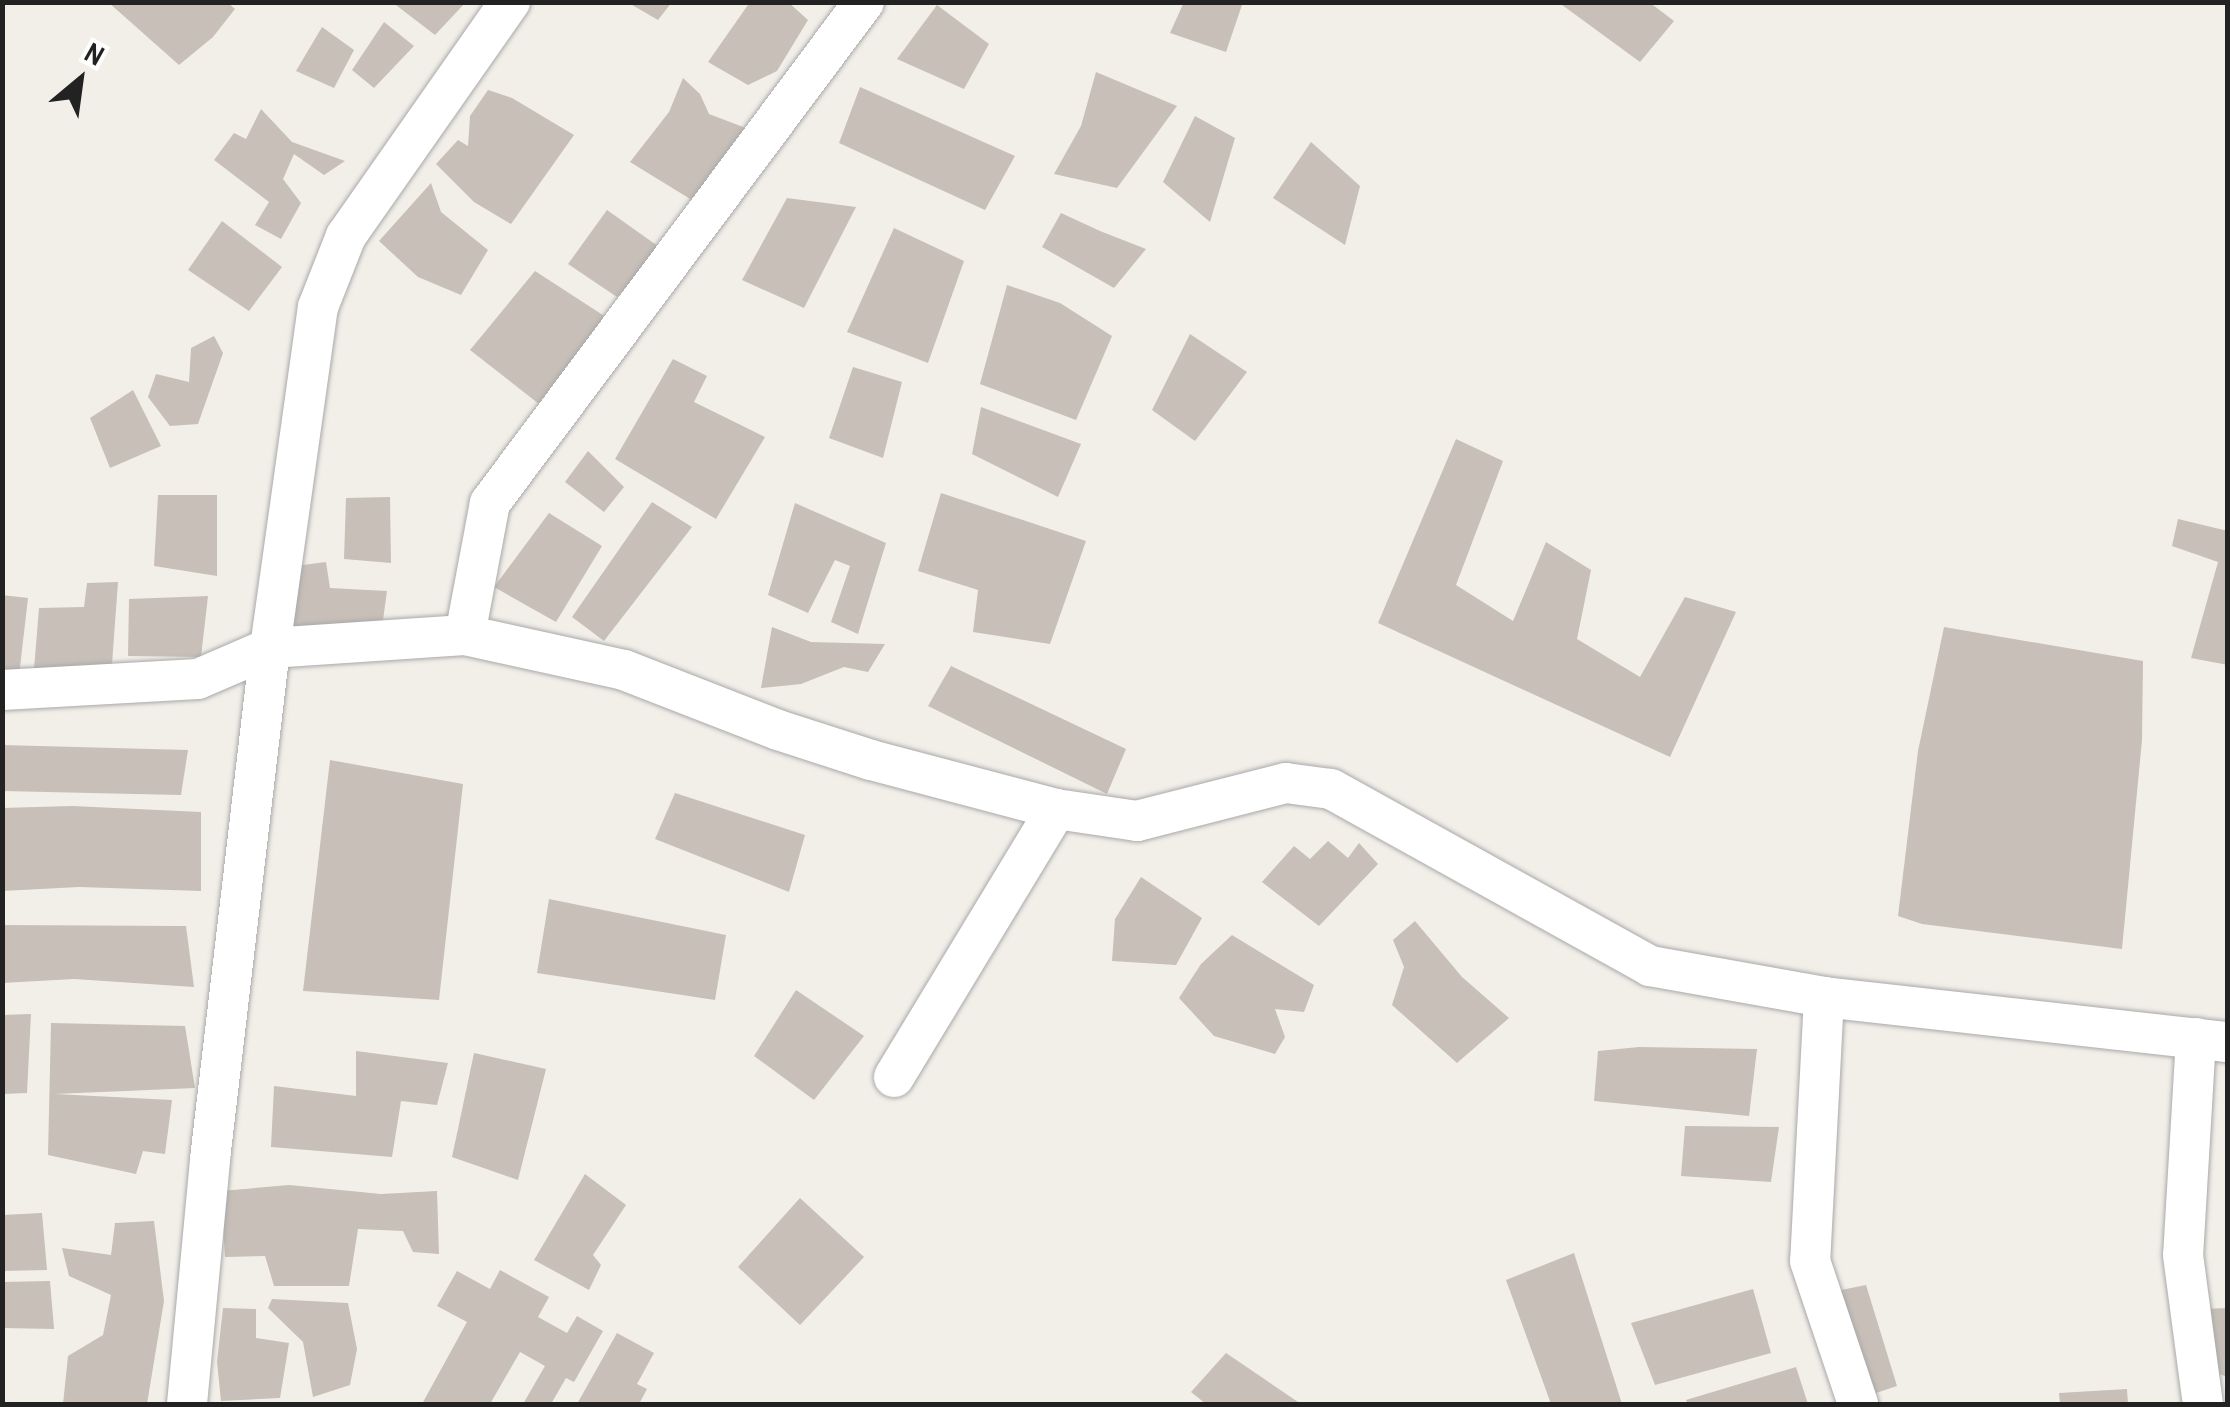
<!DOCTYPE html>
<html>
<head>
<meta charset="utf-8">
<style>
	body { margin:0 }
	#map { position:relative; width:2230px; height:1407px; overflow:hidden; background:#f2efe9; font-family:"Archivo Narrow",sans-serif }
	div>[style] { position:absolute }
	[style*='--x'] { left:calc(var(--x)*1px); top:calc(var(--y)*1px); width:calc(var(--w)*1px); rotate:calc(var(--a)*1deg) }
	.building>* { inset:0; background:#c7bfb8 }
	.roads { filter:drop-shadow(0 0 2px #a9a9a9) drop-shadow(0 0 2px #a9a9a9) }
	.street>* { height:40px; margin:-20px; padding:0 20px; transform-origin:20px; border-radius:20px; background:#fff }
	span { translate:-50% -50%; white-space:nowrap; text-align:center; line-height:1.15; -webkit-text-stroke:9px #fff; paint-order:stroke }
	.frame { position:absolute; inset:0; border:5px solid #222; pointer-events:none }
	.north { position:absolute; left:30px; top:30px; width:100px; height:100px; -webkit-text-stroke:8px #fff; paint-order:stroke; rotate:29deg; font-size:28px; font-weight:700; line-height:40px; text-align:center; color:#222 }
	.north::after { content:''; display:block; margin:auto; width:35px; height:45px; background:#222; clip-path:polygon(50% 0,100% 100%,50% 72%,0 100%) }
</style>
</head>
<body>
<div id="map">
	<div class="building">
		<div style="clip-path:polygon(108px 2px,227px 2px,235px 9px,213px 37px,179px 65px)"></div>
		<div style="clip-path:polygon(392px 2px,466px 2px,435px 35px)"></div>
		<div style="clip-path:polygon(627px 2px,672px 2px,658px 20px)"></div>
		<div style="clip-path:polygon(750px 2px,788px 2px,808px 20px,777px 71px,748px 85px,708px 62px)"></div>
		<div style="clip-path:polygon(1184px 2px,1243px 2px,1226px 52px,1170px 33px)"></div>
		<div style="clip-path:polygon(1558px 2px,1649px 2px,1674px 21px,1640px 62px)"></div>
		<div style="clip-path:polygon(937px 5px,989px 44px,964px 89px,897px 59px)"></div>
		<div style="clip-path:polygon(384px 22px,414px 46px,374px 88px,352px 70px)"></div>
		<div style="clip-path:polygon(322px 27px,354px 50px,334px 88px,296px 71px)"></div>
		<div style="clip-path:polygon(1096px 72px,1177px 106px,1117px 188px,1054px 174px,1081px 126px)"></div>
		<div style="clip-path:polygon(683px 78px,700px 94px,709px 114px,751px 130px,700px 205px,630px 162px,669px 112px)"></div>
		<div style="clip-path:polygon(860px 87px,1015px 156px,985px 210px,839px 143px)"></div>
		<div style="clip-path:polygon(488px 90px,512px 98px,574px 135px,511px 224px,474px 202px,436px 164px,458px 140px,468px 146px,470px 116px)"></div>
		<div style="clip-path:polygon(261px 109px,292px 142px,345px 161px,324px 175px,294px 154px,283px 179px,301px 203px,281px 239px,255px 225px,269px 202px,214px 160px,234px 133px,246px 139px)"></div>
		<div style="clip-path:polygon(1195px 116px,1235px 138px,1210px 222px,1163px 182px)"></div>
		<div style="clip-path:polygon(1311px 142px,1360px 186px,1345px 245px,1273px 198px)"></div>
		<div style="clip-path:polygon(431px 183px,441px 212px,488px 250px,461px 295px,418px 277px,379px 241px)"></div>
		<div style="clip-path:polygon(787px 198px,856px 207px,804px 308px,742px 280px)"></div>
		<div style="clip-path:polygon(607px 210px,662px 249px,617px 297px,568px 264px)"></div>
		<div style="clip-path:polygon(1061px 213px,1100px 231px,1146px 249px,1114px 288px,1042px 247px)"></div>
		<div style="clip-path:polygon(222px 221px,282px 267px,249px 311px,188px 270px)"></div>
		<div style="clip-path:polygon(894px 228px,964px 261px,928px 363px,847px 332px)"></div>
		<div style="clip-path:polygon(535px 271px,612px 321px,548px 411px,470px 350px)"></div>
		<div style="clip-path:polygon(1007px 285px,1060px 303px,1112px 336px,1076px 420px,980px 384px)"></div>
		<div style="clip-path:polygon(1190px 334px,1247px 372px,1195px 441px,1152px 410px)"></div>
		<div style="clip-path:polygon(214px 336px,223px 353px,198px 424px,170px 426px,148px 397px,156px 374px,189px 382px,191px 348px)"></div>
		<div style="clip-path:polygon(673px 359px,707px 376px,694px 402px,765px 437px,716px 519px,615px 459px)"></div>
		<div style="clip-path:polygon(853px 367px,902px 382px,883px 458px,829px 438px)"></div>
		<div style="clip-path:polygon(133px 390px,161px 446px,110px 468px,90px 418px)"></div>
		<div style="clip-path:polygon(981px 407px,1081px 444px,1058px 497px,972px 454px)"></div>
		<div style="clip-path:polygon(1456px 439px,1503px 461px,1456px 585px,1513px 621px,1546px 542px,1591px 570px,1577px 639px,1640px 677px,1685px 597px,1736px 612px,1670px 757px,1378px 623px)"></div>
		<div style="clip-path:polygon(588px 451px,624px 487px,604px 512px,565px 482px)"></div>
		<div style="clip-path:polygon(941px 493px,1086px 541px,1050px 644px,973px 632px,978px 590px,918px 571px)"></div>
		<div style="clip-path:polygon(158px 495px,217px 495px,217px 576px,154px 566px)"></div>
		<div style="clip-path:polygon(390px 497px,391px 563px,344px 559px,346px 498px)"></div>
		<div style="clip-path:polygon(652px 502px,692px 527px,604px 641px,572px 617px)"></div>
		<div style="clip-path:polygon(795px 503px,886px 543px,858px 634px,831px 622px,850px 566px,835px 560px,808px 613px,768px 595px)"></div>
		<div style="clip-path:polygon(549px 513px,602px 546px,556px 622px,494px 587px)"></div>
		<div style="clip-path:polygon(2178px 519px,2228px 531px,2228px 665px,2191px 658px,2218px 562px,2172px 546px)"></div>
		<div style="clip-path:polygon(326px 562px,330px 588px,387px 591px,381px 635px,286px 636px,295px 566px)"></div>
		<div style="clip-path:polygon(118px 582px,112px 664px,34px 669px,39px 608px,84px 607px,87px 583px)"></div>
		<div style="clip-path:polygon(2px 595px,28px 598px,19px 676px,2px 674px)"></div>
		<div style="clip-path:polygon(208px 596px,201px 657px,128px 656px,129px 599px)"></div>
		<div style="clip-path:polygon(772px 627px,811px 642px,885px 644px,868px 672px,844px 667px,801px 684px,761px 688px)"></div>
		<div style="clip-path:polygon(1944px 627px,2143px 661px,2142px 740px,2122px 949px,1922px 924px,1898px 916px,1918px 751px)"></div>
		<div style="clip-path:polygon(951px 666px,1126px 749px,1107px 794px,928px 706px)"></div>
		<div style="clip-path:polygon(2px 745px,188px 750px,181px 795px,2px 791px)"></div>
		<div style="clip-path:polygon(330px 760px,463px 784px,439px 1000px,303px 991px)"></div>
		<div style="clip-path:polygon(675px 793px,805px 835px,789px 892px,655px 839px)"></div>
		<div style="clip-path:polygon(72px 806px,201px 812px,201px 891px,79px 887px,2px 891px,2px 808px)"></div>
		<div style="clip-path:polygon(1328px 841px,1348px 858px,1359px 843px,1378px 864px,1319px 926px,1262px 882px,1294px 846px,1310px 859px)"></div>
		<div style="clip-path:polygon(1141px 877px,1202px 918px,1176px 965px,1112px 961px,1115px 919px)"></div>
		<div style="clip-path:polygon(549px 899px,726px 935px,715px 1000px,537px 973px)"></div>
		<div style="clip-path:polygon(1415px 921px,1462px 977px,1509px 1018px,1457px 1063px,1392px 1005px,1404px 967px,1393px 940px)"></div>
		<div style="clip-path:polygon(2px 925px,186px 926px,194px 987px,74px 979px,2px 983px)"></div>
		<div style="clip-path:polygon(1232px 935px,1314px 985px,1304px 1012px,1275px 1009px,1285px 1037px,1275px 1054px,1214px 1036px,1179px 998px,1201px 964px)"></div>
		<div style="clip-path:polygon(796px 990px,864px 1036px,814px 1100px,754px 1056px)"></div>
		<div style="clip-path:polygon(31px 1014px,27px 1093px,2px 1094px,2px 1015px)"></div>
		<div style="clip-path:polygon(51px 1023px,185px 1026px,195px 1088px,55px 1094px,172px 1100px,165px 1154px,143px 1151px,136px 1174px,48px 1155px)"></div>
		<div style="clip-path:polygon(1639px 1047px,1757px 1049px,1749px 1116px,1594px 1101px,1598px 1051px)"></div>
		<div style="clip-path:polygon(356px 1051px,448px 1063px,437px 1105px,401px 1101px,392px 1157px,271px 1147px,274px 1086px,356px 1096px)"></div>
		<div style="clip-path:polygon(474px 1053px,546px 1069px,518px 1180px,452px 1157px)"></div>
		<div style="clip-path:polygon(1685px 1126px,1779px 1127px,1771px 1182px,1681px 1176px)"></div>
		<div style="clip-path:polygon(585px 1174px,626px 1205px,593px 1255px,601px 1265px,589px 1290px,534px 1260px)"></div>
		<div style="clip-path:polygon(289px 1185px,381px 1194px,437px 1191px,439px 1254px,413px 1252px,403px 1231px,358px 1229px,349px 1286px,274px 1286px,265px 1256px,225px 1257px,221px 1191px)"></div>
		<div style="clip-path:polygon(800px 1198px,864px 1257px,800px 1325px,738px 1267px)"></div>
		<div style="clip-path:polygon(42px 1213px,47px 1270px,2px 1271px,2px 1215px)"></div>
		<div style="clip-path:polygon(154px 1221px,164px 1301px,147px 1404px,63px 1404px,68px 1356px,103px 1335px,111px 1295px,69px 1276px,62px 1248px,111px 1255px,115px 1223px)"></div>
		<div style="clip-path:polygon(1574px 1253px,1622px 1404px,1551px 1404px,1506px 1280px)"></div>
		<div style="clip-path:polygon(500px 1270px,549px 1297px,538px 1317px,567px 1333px,577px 1316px,603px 1331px,574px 1382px,566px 1378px,551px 1404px,523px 1404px,545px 1366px,520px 1352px,490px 1404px,422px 1404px,467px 1322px,437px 1306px,457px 1271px,490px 1289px)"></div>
		<div style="clip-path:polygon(50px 1281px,54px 1329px,2px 1328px,2px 1282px)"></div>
		<div style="clip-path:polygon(1866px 1285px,1897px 1386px,1864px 1397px,1836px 1291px)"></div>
		<div style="clip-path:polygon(1753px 1289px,1771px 1353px,1655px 1385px,1631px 1323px)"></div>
		<div style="clip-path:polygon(272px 1299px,348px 1303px,357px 1349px,350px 1385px,313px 1397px,303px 1342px,268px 1308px)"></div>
		<div style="clip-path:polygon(223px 1308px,256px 1309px,256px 1338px,289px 1343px,280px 1398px,221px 1401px,217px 1362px)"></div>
		<div style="clip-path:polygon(2228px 1308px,2228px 1377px,2206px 1370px,2203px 1309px)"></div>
		<div style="clip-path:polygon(617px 1333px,654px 1353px,637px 1384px,647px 1389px,639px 1404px,577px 1404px)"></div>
		<div style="clip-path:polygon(1226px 1353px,1301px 1404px,1206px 1404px,1191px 1392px)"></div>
		<div style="clip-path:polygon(1796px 1367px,1808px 1404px,1688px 1404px,1686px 1400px)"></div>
		<div style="clip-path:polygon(2127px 1389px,2128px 1404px,2060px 1404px,2059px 1393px)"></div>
	</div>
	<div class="roads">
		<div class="street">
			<div style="--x:465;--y:635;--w:134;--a:-79.3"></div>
			<div style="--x:490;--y:503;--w:625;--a:-53.26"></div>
			<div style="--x:2;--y:690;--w:196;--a:-3.2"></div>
			<div style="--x:198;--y:679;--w:78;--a:-23.3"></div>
			<div style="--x:270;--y:648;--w:195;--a:-3.8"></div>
			<div style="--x:465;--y:635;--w:163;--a:12.4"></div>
			<div style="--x:624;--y:670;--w:165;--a:21.3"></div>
			<div style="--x:778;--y:730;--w:98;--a:17.9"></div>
			<div style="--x:871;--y:760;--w:191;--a:14.8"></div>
			<div style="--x:1056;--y:809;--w:82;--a:8.4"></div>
			<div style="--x:1137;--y:821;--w:154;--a:-14.3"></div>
			<div style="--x:1286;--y:783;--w:45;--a:7.6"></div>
			<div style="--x:1331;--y:789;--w:365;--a:29"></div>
			<div style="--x:1650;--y:966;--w:177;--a:10.1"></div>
			<div style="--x:1824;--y:997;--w:406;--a:6.4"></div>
			<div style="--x:1824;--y:997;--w:264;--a:93"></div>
			<div style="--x:1810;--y:1261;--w:151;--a:71.4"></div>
			<div style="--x:2196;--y:1038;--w:217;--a:93.4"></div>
			<div style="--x:2183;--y:1255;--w:150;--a:82.4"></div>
			<div style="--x:894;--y:1077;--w:313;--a:-58.8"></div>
			<div style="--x:187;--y:1404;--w:246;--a:-84.6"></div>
			<div style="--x:210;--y:1159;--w:515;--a:-83.3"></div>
			<div style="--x:270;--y:648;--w:344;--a:-82"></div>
			<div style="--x:318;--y:307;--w:76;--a:-68.5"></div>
			<div style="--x:346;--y:236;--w:286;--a:-55"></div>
		</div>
	</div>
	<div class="frame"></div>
	<div class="north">N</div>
</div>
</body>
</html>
